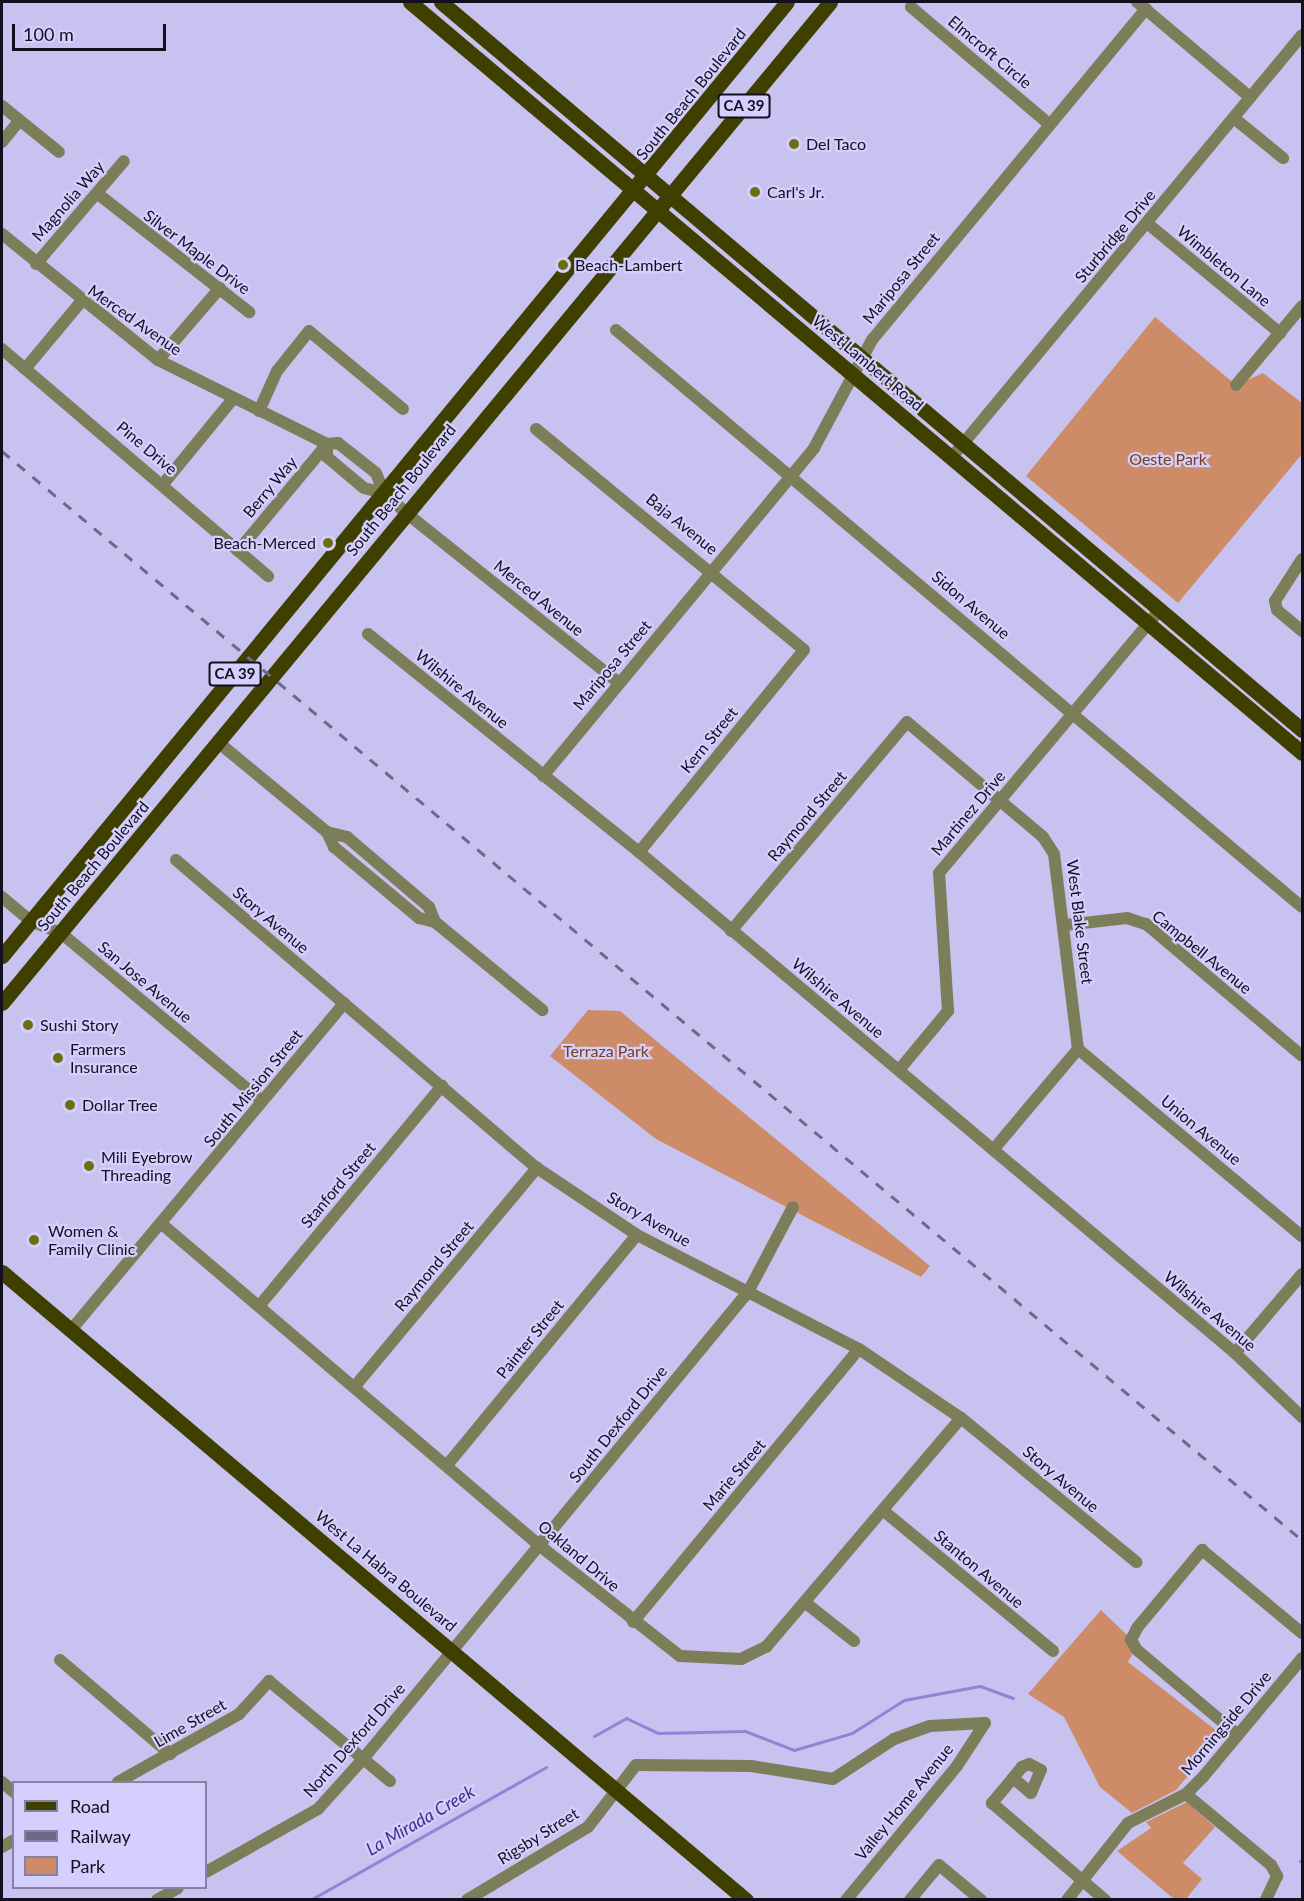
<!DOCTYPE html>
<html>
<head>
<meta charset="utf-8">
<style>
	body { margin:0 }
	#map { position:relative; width:1304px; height:1901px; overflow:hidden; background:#c7c2ef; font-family:Lato,sans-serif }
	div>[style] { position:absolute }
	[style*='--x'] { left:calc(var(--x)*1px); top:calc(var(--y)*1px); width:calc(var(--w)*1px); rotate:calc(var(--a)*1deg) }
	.green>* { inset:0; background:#cd8c67 }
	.stream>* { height:3px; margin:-1.5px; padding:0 1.5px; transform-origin:1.5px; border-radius:1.5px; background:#9284d5 }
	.minor>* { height:12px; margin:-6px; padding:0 6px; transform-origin:6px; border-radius:6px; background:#7c7e59 }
	.major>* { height:15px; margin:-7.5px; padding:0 7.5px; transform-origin:7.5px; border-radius:7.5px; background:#3f4000 }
	.rail>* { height:3px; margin-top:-1.5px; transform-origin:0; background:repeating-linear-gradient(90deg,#6d6988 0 10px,transparent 0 20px) }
	.dots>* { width:16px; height:16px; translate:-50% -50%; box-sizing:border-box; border:3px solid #d4cffc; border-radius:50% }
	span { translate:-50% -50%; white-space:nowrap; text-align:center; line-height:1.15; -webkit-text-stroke:4.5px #d4cffc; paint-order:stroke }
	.shield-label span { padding:2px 4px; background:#d4cffc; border:2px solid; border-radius:4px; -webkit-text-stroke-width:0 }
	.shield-label { font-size:15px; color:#120f1f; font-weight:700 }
	.street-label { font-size:16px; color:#120f1f }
	.poi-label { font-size:16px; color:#120f1f }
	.left { translate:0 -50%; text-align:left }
	.right { translate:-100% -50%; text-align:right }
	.park-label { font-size:16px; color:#77401e }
	.water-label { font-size:18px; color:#472c8b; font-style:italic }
	.frame { position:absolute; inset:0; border:3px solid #120f1f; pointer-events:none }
	.legend { position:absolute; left:12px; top:1781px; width:195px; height:108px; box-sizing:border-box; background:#d4cffc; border:2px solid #8682a4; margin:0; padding:8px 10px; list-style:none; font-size:18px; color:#120f1f }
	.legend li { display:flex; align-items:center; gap:12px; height:30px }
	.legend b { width:30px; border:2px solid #8682a4 }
	.scale { position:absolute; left:12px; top:24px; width:154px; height:27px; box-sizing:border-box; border:3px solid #120f1f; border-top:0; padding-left:8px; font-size:18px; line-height:21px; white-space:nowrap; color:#120f1f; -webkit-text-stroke:4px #d4cffc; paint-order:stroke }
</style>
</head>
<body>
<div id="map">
	<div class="green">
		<div style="clip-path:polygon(1155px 317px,1236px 385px,1263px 373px,1302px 403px,1302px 454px,1178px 603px,1026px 476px)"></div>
		<div style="clip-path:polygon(588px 1010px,620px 1011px,930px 1266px,921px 1277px,656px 1139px,550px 1056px)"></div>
		<div style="clip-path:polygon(1101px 1610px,1127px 1635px,1132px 1655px,1128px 1662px,1222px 1735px,1176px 1790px,1132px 1813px,1100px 1787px,1064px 1717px,1028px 1694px)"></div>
		<div style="clip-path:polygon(1187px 1802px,1215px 1827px,1183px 1863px,1202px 1879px,1186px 1899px,1174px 1899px,1117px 1851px,1151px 1828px,1146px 1822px)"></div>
	</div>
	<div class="stream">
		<div style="--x:594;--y:1736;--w:37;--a:-29"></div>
		<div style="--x:626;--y:1718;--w:35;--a:25"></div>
		<div style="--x:658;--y:1733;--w:87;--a:-1.3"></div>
		<div style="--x:745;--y:1731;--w:53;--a:21.2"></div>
		<div style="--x:794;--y:1750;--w:60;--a:-16.3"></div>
		<div style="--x:852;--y:1733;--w:62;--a:-32.4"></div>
		<div style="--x:904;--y:1700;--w:77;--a:-10.4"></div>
		<div style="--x:980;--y:1686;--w:35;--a:20"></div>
		<div style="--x:1300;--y:1861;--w:2;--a:0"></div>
		<div style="--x:310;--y:1900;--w:271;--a:-29.4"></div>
	</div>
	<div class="minor">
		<div style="--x:1137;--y:2;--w:148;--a:40.1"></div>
		<div style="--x:911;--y:7;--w:180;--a:40.3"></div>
		<div style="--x:2;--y:106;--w:73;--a:38.9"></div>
		<div style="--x:1235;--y:119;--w:62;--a:39.1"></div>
		<div style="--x:2;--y:142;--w:27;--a:-51"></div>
		<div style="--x:98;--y:194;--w:192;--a:38"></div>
		<div style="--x:1147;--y:223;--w:173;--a:39.6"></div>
		<div style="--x:2;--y:234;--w:201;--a:38.9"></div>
		<div style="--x:158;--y:360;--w:189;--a:26.4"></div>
		<div style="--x:327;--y:444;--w:11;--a:-5"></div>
		<div style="--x:338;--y:443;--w:48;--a:38.3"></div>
		<div style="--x:376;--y:473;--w:22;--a:68"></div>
		<div style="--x:384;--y:493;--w:28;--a:42"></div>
		<div style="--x:405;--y:512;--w:273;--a:38.6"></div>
		<div style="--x:36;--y:264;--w:135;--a:-49.5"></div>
		<div style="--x:616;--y:330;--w:896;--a:40.07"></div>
		<div style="--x:2;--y:349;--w:350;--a:40.5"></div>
		<div style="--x:158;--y:360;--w:95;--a:-49.3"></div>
		<div style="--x:25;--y:369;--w:86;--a:-50.2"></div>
		<div style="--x:1236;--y:385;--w:103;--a:-50.1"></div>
		<div style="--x:259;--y:411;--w:44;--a:-65.8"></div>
		<div style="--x:277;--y:371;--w:51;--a:-51.3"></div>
		<div style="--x:309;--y:331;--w:122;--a:39.7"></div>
		<div style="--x:536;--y:429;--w:347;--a:39.5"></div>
		<div style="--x:804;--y:650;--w:261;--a:129.2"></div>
		<div style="--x:327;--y:444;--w:13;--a:90"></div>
		<div style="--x:327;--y:457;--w:48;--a:40"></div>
		<div style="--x:364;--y:488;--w:21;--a:14"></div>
		<div style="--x:952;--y:457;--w:548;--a:-50.33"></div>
		<div style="--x:164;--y:483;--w:107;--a:-50.7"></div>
		<div style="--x:238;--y:551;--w:139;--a:-50.2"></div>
		<div style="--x:1302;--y:559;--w:50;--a:122.7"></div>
		<div style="--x:1275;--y:601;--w:9;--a:77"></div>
		<div style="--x:1277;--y:610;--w:33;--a:40"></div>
		<div style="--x:368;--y:634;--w:348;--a:38.8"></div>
		<div style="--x:639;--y:852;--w:779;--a:40.05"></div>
		<div style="--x:1235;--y:1353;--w:93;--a:43.7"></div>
		<div style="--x:219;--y:743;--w:140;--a:39.5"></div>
		<div style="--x:327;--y:832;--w:21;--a:14"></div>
		<div style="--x:347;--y:837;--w:108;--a:40.5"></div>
		<div style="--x:429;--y:907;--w:16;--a:68"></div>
		<div style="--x:543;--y:776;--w:425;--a:-50.4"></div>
		<div style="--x:814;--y:448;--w:123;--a:-61.8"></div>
		<div style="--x:872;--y:340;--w:430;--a:-50.4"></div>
		<div style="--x:327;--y:832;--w:17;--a:65"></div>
		<div style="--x:334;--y:847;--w:111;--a:39.9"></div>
		<div style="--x:419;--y:918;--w:16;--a:14"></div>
		<div style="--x:435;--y:922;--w:139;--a:39.4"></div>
		<div style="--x:176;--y:860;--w:475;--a:40.5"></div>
		<div style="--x:537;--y:1168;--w:120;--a:33.8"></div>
		<div style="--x:637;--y:1235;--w:250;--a:27.2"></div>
		<div style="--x:859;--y:1349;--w:123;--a:34.1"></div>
		<div style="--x:961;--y:1418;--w:227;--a:39.4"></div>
		<div style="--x:2;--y:897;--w:38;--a:40"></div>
		<div style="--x:31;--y:921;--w:32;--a:22"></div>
		<div style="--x:61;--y:933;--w:262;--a:39.9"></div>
		<div style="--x:1065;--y:925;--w:62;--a:-6.4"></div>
		<div style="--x:1127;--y:918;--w:20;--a:18"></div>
		<div style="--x:1146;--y:924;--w:204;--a:40.2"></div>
		<div style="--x:731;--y:931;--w:273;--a:-49.9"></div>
		<div style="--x:907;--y:722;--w:178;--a:40.2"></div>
		<div style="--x:1043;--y:837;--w:20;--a:57"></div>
		<div style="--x:1054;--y:854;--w:196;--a:83"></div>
		<div style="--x:1078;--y:1049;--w:292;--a:39.9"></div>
		<div style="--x:899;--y:1070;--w:77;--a:-50.3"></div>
		<div style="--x:948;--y:1011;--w:138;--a:-93.7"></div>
		<div style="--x:939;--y:873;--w:344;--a:-50"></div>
		<div style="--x:993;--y:1150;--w:132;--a:-49.9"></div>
		<div style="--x:163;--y:1225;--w:495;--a:40.4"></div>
		<div style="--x:540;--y:1546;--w:178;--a:38.2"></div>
		<div style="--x:680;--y:1656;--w:61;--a:2.8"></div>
		<div style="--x:741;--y:1659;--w:28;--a:-26"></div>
		<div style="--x:766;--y:1647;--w:301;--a:-49.6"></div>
		<div style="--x:260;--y:1305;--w:285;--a:-50.3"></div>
		<div style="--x:71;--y:1330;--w:426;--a:-50.1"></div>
		<div style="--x:1235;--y:1353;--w:104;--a:-49.7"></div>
		<div style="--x:356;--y:1385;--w:283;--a:-50.2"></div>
		<div style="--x:448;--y:1464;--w:297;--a:-50.5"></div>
		<div style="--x:885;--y:1512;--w:218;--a:39.6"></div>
		<div style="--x:807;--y:1604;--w:60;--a:38.2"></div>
		<div style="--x:633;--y:1622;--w:354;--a:-50.4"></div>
		<div style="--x:60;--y:1660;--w:145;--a:40.5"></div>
		<div style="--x:1238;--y:1735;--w:132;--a:-139.9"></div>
		<div style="--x:1137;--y:1650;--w:12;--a:-121"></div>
		<div style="--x:1131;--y:1640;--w:13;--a:-63"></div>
		<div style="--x:1137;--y:1628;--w:102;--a:-50.2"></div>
		<div style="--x:1202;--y:1550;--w:130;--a:39.7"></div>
		<div style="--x:1013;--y:1778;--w:23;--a:40"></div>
		<div style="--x:1031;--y:1793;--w:25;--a:-67"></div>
		<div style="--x:1041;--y:1770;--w:13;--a:-153"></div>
		<div style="--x:1029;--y:1764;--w:8;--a:157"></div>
		<div style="--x:1022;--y:1767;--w:14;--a:129"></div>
		<div style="--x:1013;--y:1778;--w:33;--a:130"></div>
		<div style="--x:992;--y:1803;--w:149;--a:40.6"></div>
		<div style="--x:2;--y:1782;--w:16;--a:40"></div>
		<div style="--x:118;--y:1782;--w:139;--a:-29.3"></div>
		<div style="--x:239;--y:1714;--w:45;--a:-47.7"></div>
		<div style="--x:269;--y:1681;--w:157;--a:39.6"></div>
		<div style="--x:1186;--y:1794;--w:111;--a:39.9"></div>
		<div style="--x:1271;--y:1865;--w:13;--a:61"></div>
		<div style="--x:1277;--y:1876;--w:26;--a:115"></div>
		<div style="--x:2;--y:1847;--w:14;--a:-30"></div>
		<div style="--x:206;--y:1872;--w:129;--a:-29.4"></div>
		<div style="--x:318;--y:1809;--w:67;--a:-48"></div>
		<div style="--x:363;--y:1759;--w:605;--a:-50.5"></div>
		<div style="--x:748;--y:1292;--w:96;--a:-62.1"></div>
		<div style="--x:157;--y:1900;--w:24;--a:-30"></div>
		<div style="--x:467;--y:1900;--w:141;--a:-31.1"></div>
		<div style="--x:588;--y:1827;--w:78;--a:-52.3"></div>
		<div style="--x:636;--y:1765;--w:115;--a:0.5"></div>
		<div style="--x:751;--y:1766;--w:83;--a:9"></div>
		<div style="--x:833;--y:1779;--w:73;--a:-33.3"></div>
		<div style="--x:894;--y:1739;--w:38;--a:-20"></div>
		<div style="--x:930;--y:1726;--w:55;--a:-3.1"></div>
		<div style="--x:985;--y:1723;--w:51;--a:123.1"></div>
		<div style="--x:957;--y:1766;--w:174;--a:129.6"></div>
		<div style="--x:910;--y:1900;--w:45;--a:-50.4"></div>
		<div style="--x:939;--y:1865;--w:55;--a:39.8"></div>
		<div style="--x:1067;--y:1900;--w:98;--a:-51.6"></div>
		<div style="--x:1128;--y:1823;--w:65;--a:-26.6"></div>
		<div style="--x:1186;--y:1794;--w:24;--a:-45"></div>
		<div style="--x:1203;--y:1777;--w:155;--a:-50.2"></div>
	</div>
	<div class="major">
		<div style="--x:410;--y:2;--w:1166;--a:40.09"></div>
		<div style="--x:441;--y:2;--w:1128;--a:40.22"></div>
		<div style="--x:2;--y:956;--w:1235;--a:-50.55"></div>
		<div style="--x:2;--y:1003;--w:1299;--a:-50.4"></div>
		<div style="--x:2;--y:1272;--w:974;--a:40.17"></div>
	</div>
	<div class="rail">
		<div style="--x:2;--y:451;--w:1696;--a:39.95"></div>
	</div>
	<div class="dots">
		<div style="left:794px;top:144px;background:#6c6e10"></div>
		<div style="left:755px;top:192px;background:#6c6e10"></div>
		<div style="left:563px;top:265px;background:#6c6e10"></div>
		<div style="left:328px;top:543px;background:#6c6e10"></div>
		<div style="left:28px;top:1025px;background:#6c6e10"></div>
		<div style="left:58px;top:1058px;background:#6c6e10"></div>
		<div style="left:70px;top:1105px;background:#6c6e10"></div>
		<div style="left:89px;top:1166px;background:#6c6e10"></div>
		<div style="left:34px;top:1240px;background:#6c6e10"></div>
	</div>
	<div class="shield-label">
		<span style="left:744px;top:106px">CA 39</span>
		<span style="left:235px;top:674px">CA 39</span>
	</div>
	<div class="street-label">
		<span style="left:990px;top:52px;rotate:40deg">Elmcroft Circle</span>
		<span style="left:691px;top:94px;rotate:-51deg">South Beach Boulevard</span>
		<span style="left:68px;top:201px;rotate:-49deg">Magnolia Way</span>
		<span style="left:1115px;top:236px;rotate:-50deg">Sturbridge Drive</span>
		<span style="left:197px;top:252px;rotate:37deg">Silver Maple Drive</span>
		<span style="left:1224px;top:266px;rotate:40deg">Wimbleton Lane</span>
		<span style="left:901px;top:278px;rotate:-51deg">Mariposa Street</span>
		<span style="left:135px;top:320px;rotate:35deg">Merced Avenue</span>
		<span style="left:868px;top:363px;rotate:40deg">West Lambert Road</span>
		<span style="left:147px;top:448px;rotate:40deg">Pine Drive</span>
		<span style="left:270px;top:487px;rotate:-50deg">Berry Way</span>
		<span style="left:401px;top:490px;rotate:-51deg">South Beach Boulevard</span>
		<span style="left:682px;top:524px;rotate:39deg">Baja Avenue</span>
		<span style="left:539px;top:598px;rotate:39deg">Merced Avenue</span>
		<span style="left:971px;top:605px;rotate:40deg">Sidon Avenue</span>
		<span style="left:612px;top:665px;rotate:-50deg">Mariposa Street</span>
		<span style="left:462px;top:689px;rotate:39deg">Wilshire Avenue</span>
		<span style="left:709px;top:740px;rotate:-51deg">Kern Street</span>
		<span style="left:968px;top:813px;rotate:-50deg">Martinez Drive</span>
		<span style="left:807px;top:816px;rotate:-50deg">Raymond Street</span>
		<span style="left:93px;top:866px;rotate:-50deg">South Beach Boulevard</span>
		<span style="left:271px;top:920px;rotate:40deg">Story Avenue</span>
		<span style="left:1080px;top:922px;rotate:83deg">West Blake Street</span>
		<span style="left:1202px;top:952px;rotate:39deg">Campbell Avenue</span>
		<span style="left:145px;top:982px;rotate:40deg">San Jose Avenue</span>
		<span style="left:838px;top:998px;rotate:40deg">Wilshire Avenue</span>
		<span style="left:253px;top:1088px;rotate:-51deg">South Mission Street</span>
		<span style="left:1201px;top:1130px;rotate:40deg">Union Avenue</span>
		<span style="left:338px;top:1185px;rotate:-50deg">Stanford Street</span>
		<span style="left:649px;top:1219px;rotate:30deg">Story Avenue</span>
		<span style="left:434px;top:1266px;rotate:-50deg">Raymond Street</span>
		<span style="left:1210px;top:1311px;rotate:40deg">Wilshire Avenue</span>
		<span style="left:530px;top:1339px;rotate:-51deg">Painter Street</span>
		<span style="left:618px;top:1424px;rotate:-51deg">South Dexford Drive</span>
		<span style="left:734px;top:1475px;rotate:-50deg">Marie Street</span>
		<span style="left:1061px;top:1479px;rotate:40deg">Story Avenue</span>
		<span style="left:579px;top:1556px;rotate:40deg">Oakland Drive</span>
		<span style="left:979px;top:1569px;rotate:40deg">Stanton Avenue</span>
		<span style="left:386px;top:1571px;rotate:40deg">West La Habra Boulevard</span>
		<span style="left:190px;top:1723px;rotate:-30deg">Lime Street</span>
		<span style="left:1226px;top:1723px;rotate:-50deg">Morningside Drive</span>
		<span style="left:354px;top:1740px;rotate:-49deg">North Dexford Drive</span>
		<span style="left:904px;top:1802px;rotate:-51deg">Valley Home Avenue</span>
		<span style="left:538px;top:1836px;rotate:-32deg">Rigsby Street</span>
	</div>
	<div class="poi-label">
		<span class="left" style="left:806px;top:144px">Del Taco</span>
		<span class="left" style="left:767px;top:192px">Carl's Jr.</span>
		<span class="left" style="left:575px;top:265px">Beach-Lambert</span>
		<span class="right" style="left:316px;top:543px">Beach-Merced</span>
		<span class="left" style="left:40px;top:1025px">Sushi Story</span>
		<span class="left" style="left:70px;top:1058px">Farmers<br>Insurance</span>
		<span class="left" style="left:82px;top:1105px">Dollar Tree</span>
		<span class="left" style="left:101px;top:1166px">Mili Eyebrow<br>Threading</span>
		<span class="left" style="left:48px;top:1240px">Women &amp;<br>Family Clinic</span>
	</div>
	<div class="park-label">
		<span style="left:1168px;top:459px">Oeste Park</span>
		<span style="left:606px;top:1051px">Terraza Park</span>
	</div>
	<div class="water-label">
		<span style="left:420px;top:1820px;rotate:-30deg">La Mirada Creek</span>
	</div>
	<div class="frame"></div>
	<ul class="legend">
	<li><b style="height:8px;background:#3f4000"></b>Road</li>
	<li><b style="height:8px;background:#6d6988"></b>Railway</li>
	<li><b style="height:16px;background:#cd8c67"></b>Park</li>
	</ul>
	<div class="scale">100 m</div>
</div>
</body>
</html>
